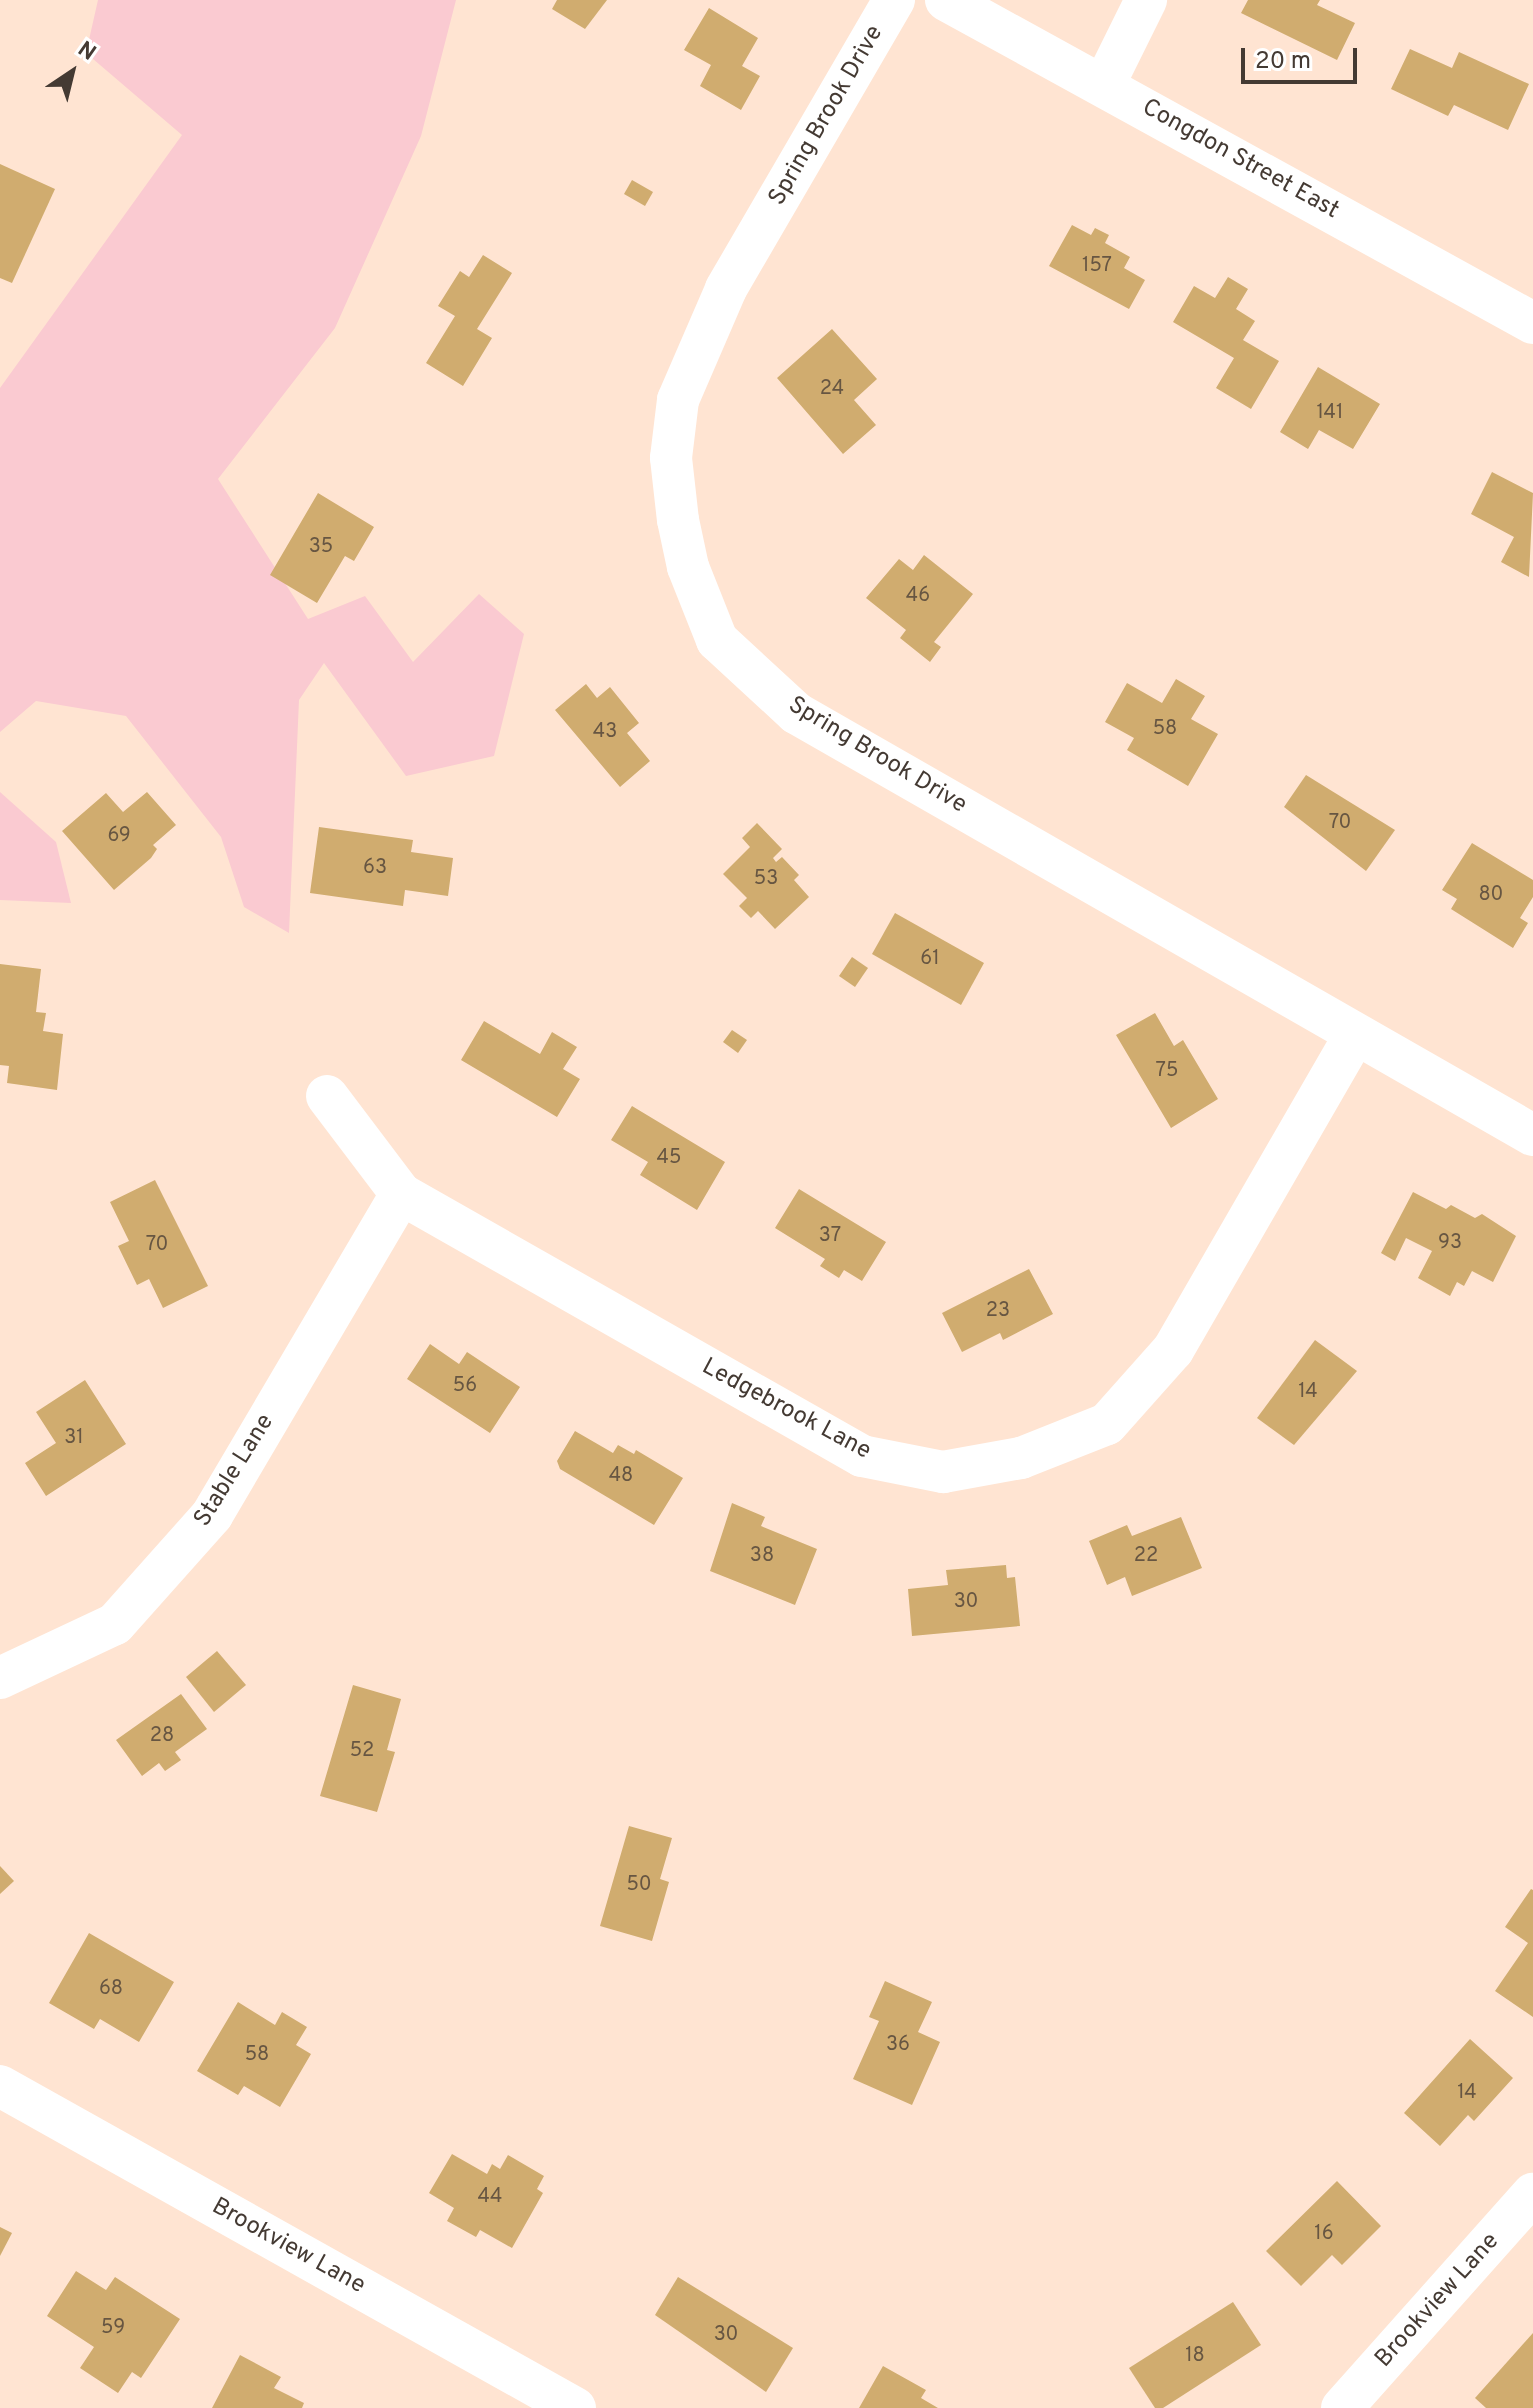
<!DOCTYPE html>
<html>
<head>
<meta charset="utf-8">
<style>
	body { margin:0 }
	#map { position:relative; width:1533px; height:2408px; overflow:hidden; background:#ffe4d2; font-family:Overpass,sans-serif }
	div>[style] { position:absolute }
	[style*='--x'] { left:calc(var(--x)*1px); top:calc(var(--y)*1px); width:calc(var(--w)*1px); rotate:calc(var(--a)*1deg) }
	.green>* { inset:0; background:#facad1 }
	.building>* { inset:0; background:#d0ac6f }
	.street>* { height:42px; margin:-21px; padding:0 21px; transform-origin:21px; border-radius:21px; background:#fff }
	span { translate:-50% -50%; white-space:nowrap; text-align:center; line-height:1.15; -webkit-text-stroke:7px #fff; paint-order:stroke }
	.number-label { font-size:20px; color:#675642 }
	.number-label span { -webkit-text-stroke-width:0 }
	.street-label { font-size:24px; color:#443a33 }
	.north { position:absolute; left:32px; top:32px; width:80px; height:80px; -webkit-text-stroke:6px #fff; paint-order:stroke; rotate:35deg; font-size:22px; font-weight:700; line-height:32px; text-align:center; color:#443a33 }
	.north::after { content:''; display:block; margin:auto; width:28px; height:36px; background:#443a33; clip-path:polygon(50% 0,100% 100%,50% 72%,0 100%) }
	.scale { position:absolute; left:1241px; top:48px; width:116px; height:36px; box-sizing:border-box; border:4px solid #443a33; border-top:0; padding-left:10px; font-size:24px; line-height:28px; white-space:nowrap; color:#443a33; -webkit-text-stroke:6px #fff; paint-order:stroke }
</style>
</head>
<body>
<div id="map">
	<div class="green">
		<div style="clip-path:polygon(98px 0,456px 0,421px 136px,335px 328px,218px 479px,308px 619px,365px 596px,413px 662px,479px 594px,524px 634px,494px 756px,406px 776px,324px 663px,299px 700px,289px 933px,244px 907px,221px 837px,126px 716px,36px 701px,0 732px,0 388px,182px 135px,86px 53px)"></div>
		<div style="clip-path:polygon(0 792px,56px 842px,71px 903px,0 900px)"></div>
	</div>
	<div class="building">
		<div style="clip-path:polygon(557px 0,607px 0,585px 29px,552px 9px)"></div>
		<div style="clip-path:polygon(1248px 0,1320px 0,1317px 5px,1355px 23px,1337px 60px,1241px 13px)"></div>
		<div style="clip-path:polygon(709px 8px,758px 38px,742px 66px,760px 76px,741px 110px,700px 86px,711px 65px,684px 50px)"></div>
		<div style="clip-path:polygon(1410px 49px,1452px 68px,1459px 52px,1529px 84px,1508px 130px,1454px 105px,1448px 116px,1391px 89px)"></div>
		<div style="clip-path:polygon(0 164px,55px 189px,12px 283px,0 278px)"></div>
		<div style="clip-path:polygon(632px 180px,653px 192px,645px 206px,624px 194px)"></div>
		<div style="clip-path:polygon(1072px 225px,1091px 235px,1095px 228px,1109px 235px,1105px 243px,1130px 257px,1124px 268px,1145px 280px,1129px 309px,1049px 266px)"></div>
		<div style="clip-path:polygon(483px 255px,512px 273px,477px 329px,492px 338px,463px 386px,426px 363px,455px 316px,438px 306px,460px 271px,469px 277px)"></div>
		<div style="clip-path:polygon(1228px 277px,1248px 289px,1236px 309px,1255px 321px,1243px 340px,1279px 361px,1251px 409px,1216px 388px,1234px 358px,1173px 322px,1194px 286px,1215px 298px)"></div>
		<div style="clip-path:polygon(832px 329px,877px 379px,854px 400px,876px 425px,843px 454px,777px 378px)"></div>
		<div style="clip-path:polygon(1318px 367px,1380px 404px,1353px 449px,1319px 430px,1308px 449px,1280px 432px)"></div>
		<div style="clip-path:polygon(1492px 472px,1533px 493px,1529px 577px,1501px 562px,1514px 537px,1471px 514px)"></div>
		<div style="clip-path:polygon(318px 493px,374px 527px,354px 561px,345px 556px,317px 603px,270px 575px)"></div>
		<div style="clip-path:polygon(924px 555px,973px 594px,934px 642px,941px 647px,930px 662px,900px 638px,906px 630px,866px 598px,899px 559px,913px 570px)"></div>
		<div style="clip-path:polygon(1176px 679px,1205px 696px,1191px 719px,1218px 734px,1188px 786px,1127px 750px,1134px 738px,1105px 722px,1127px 683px,1162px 703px)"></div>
		<div style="clip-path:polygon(586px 684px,597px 698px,610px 687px,639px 723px,627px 733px,650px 761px,620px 787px,555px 710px)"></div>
		<div style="clip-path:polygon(1306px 775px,1395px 830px,1366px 871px,1284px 807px)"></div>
		<div style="clip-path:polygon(147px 792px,176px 825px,153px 845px,157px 849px,151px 858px,114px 890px,62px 831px,106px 793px,123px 812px)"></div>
		<div style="clip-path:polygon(757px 823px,782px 849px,773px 858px,776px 862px,782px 857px,799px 875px,794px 880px,809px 897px,775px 929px,758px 911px,751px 918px,739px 906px,747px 898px,723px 874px,750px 847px,742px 838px)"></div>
		<div style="clip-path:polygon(319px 827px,413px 840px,411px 852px,453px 858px,448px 896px,405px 890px,403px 906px,310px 893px)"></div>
		<div style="clip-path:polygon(1472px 843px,1533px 880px,1533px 897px,1520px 918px,1528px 923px,1513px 948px,1451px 909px,1457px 899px,1442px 890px)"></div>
		<div style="clip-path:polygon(895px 913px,984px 963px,961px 1005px,872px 954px)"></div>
		<div style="clip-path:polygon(852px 957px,868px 968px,855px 987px,839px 976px)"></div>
		<div style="clip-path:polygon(0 964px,41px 969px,36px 1012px,46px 1013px,43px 1031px,63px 1034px,57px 1090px,7px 1083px,9px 1066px,0 1065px)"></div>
		<div style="clip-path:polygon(1155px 1013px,1174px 1046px,1183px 1040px,1218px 1099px,1171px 1128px,1116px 1035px)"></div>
		<div style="clip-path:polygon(484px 1021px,540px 1054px,552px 1032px,577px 1047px,563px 1069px,580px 1079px,557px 1117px,461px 1060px)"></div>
		<div style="clip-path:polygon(732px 1030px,747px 1040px,738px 1053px,723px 1042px)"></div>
		<div style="clip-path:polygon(632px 1106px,725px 1162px,697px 1210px,640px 1175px,648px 1162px,611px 1140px)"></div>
		<div style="clip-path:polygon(155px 1180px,208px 1286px,163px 1308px,149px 1279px,137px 1285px,118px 1246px,129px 1241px,110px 1202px)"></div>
		<div style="clip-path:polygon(799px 1189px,886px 1242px,862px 1281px,844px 1270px,839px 1278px,820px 1266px,825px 1259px,775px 1228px)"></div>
		<div style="clip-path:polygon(1413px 1192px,1446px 1209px,1451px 1205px,1475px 1218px,1482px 1214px,1516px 1236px,1493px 1282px,1472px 1271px,1464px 1286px,1457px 1282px,1450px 1296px,1418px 1278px,1432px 1251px,1406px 1238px,1395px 1261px,1381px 1253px)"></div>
		<div style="clip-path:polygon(1029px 1269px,1053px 1314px,1003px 1340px,1000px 1333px,962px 1352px,942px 1313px)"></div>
		<div style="clip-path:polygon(1315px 1340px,1357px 1371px,1294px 1445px,1257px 1418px)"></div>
		<div style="clip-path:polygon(430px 1344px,459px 1364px,467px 1352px,520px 1387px,490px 1433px,407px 1379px)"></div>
		<div style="clip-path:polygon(85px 1380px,126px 1444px,46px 1496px,25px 1463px,56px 1443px,36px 1412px)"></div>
		<div style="clip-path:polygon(575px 1431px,613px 1453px,618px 1445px,634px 1454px,636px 1450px,683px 1478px,654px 1525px,560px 1469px,557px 1461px)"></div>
		<div style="clip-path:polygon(732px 1503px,765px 1517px,761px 1526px,817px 1549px,795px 1605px,710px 1571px)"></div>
		<div style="clip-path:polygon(1181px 1517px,1202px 1568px,1132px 1596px,1125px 1577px,1107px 1585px,1089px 1541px,1127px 1525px,1132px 1536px)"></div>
		<div style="clip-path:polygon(1006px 1565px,1007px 1578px,1015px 1577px,1020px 1626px,912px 1636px,908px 1589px,948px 1585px,946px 1570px)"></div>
		<div style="clip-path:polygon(217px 1651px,246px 1685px,214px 1712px,186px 1677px)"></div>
		<div style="clip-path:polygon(353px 1685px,401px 1699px,387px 1750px,395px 1752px,377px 1812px,320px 1796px)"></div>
		<div style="clip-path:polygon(181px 1694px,207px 1729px,175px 1752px,181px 1760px,165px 1771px,159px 1763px,142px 1776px,116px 1740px)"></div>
		<div style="clip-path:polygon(629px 1826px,672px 1838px,660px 1879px,669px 1882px,652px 1941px,600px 1926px)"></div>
		<div style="clip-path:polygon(0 1866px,14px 1881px,0 1894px)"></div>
		<div style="clip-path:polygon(1531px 1889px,1533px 1890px,1533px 2017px,1495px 1991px,1528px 1943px,1505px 1927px)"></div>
		<div style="clip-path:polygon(89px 1933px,174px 1982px,139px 2042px,100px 2019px,94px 2029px,49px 2003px)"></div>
		<div style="clip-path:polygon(885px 1981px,932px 2002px,918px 2032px,940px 2042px,912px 2105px,853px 2079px,879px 2021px,869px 2017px)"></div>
		<div style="clip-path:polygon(238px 2002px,275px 2025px,282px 2012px,307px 2027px,296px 2045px,311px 2054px,280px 2107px,244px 2086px,238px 2095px,197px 2071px)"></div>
		<div style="clip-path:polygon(1470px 2039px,1513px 2078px,1474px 2121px,1468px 2115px,1440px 2146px,1404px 2113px)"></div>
		<div style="clip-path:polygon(452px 2154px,487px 2174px,492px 2164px,500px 2169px,508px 2155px,544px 2176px,537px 2189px,543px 2193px,512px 2248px,480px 2230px,476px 2237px,447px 2221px,454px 2208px,429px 2193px)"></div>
		<div style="clip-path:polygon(1337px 2181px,1381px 2226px,1342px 2265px,1332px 2255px,1301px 2286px,1266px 2251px)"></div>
		<div style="clip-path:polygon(0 2227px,12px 2233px,0 2256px)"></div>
		<div style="clip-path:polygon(76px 2271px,106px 2290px,115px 2277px,180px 2319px,141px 2378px,132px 2372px,118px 2393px,80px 2368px,94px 2347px,47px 2316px)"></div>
		<div style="clip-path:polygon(678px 2277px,793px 2348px,766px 2392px,655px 2315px)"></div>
		<div style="clip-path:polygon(1233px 2302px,1261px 2345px,1163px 2408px,1155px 2408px,1129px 2368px)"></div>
		<div style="clip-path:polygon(1533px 2333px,1533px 2408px,1486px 2408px,1475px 2398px)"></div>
		<div style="clip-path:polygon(240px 2355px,281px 2377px,274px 2388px,304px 2403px,302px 2408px,212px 2408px)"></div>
		<div style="clip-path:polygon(883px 2366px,926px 2390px,921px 2398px,938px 2408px,859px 2408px)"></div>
	</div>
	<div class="street">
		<div style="--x:894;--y:0;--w:334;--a:120.2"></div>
		<div style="--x:726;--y:289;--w:121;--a:113.4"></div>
		<div style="--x:678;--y:400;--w:58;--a:96.9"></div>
		<div style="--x:671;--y:458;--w:62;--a:83.6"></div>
		<div style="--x:678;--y:520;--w:48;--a:78"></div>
		<div style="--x:688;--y:567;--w:79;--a:68.3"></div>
		<div style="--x:717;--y:640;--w:108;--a:42.7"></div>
		<div style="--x:796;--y:713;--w:849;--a:29.8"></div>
		<div style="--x:946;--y:0;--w:670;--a:28.82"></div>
		<div style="--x:1104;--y:85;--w:95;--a:-63.7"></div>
		<div style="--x:327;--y:1096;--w:123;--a:52.9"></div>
		<div style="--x:401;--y:1194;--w:530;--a:29.61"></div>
		<div style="--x:862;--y:1456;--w:83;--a:11.2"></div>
		<div style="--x:943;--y:1472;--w:79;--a:-10.2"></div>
		<div style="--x:1021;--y:1458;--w:92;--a:-21.6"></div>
		<div style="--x:1107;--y:1424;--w:99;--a:-48.3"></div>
		<div style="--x:1173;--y:1350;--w:364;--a:-60"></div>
		<div style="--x:0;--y:1678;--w:127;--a:-25.2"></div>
		<div style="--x:115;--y:1624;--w:146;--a:-48.3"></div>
		<div style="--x:212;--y:1515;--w:373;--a:-59.5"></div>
		<div style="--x:0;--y:2086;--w:659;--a:29.25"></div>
		<div style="--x:1342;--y:2408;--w:287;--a:-48.3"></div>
	</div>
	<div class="number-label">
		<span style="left:1097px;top:266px">157</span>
		<span style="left:832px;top:389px">24</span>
		<span style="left:1330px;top:413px">141</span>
		<span style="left:321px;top:547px">35</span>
		<span style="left:918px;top:596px">46</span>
		<span style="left:1165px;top:729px">58</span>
		<span style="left:605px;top:732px">43</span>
		<span style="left:1340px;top:823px">70</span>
		<span style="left:119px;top:836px">69</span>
		<span style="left:375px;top:868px">63</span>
		<span style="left:766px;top:879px">53</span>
		<span style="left:1491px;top:895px">80</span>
		<span style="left:930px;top:959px">61</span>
		<span style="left:1167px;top:1071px">75</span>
		<span style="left:669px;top:1158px">45</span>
		<span style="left:830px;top:1236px">37</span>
		<span style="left:1450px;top:1243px">93</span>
		<span style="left:157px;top:1245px">70</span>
		<span style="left:998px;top:1311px">23</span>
		<span style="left:465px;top:1386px">56</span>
		<span style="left:1308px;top:1392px">14</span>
		<span style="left:74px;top:1438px">31</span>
		<span style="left:621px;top:1476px">48</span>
		<span style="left:762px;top:1556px">38</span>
		<span style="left:1146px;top:1556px">22</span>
		<span style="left:966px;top:1602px">30</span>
		<span style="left:162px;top:1736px">28</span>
		<span style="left:362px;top:1751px">52</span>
		<span style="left:639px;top:1885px">50</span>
		<span style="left:111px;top:1989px">68</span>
		<span style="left:898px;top:2045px">36</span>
		<span style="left:257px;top:2055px">58</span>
		<span style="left:1467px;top:2093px">14</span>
		<span style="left:490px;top:2197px">44</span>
		<span style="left:1324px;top:2234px">16</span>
		<span style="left:113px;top:2328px">59</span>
		<span style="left:726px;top:2335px">30</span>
		<span style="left:1195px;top:2356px">18</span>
	</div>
	<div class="street-label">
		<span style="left:827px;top:116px;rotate:-60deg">Spring Brook Drive</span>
		<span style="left:1240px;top:160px;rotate:29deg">Congdon Street East</span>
		<span style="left:877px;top:756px;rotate:31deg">Spring Brook Drive</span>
		<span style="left:786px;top:1410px;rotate:28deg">Ledgebrook Lane</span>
		<span style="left:235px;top:1471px;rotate:-58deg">Stable Lane</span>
		<span style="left:288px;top:2247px;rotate:29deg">Brookview Lane</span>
		<span style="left:1438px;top:2301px;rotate:-48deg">Brookview Lane</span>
	</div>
	<div class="north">N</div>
	<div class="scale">20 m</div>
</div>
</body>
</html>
